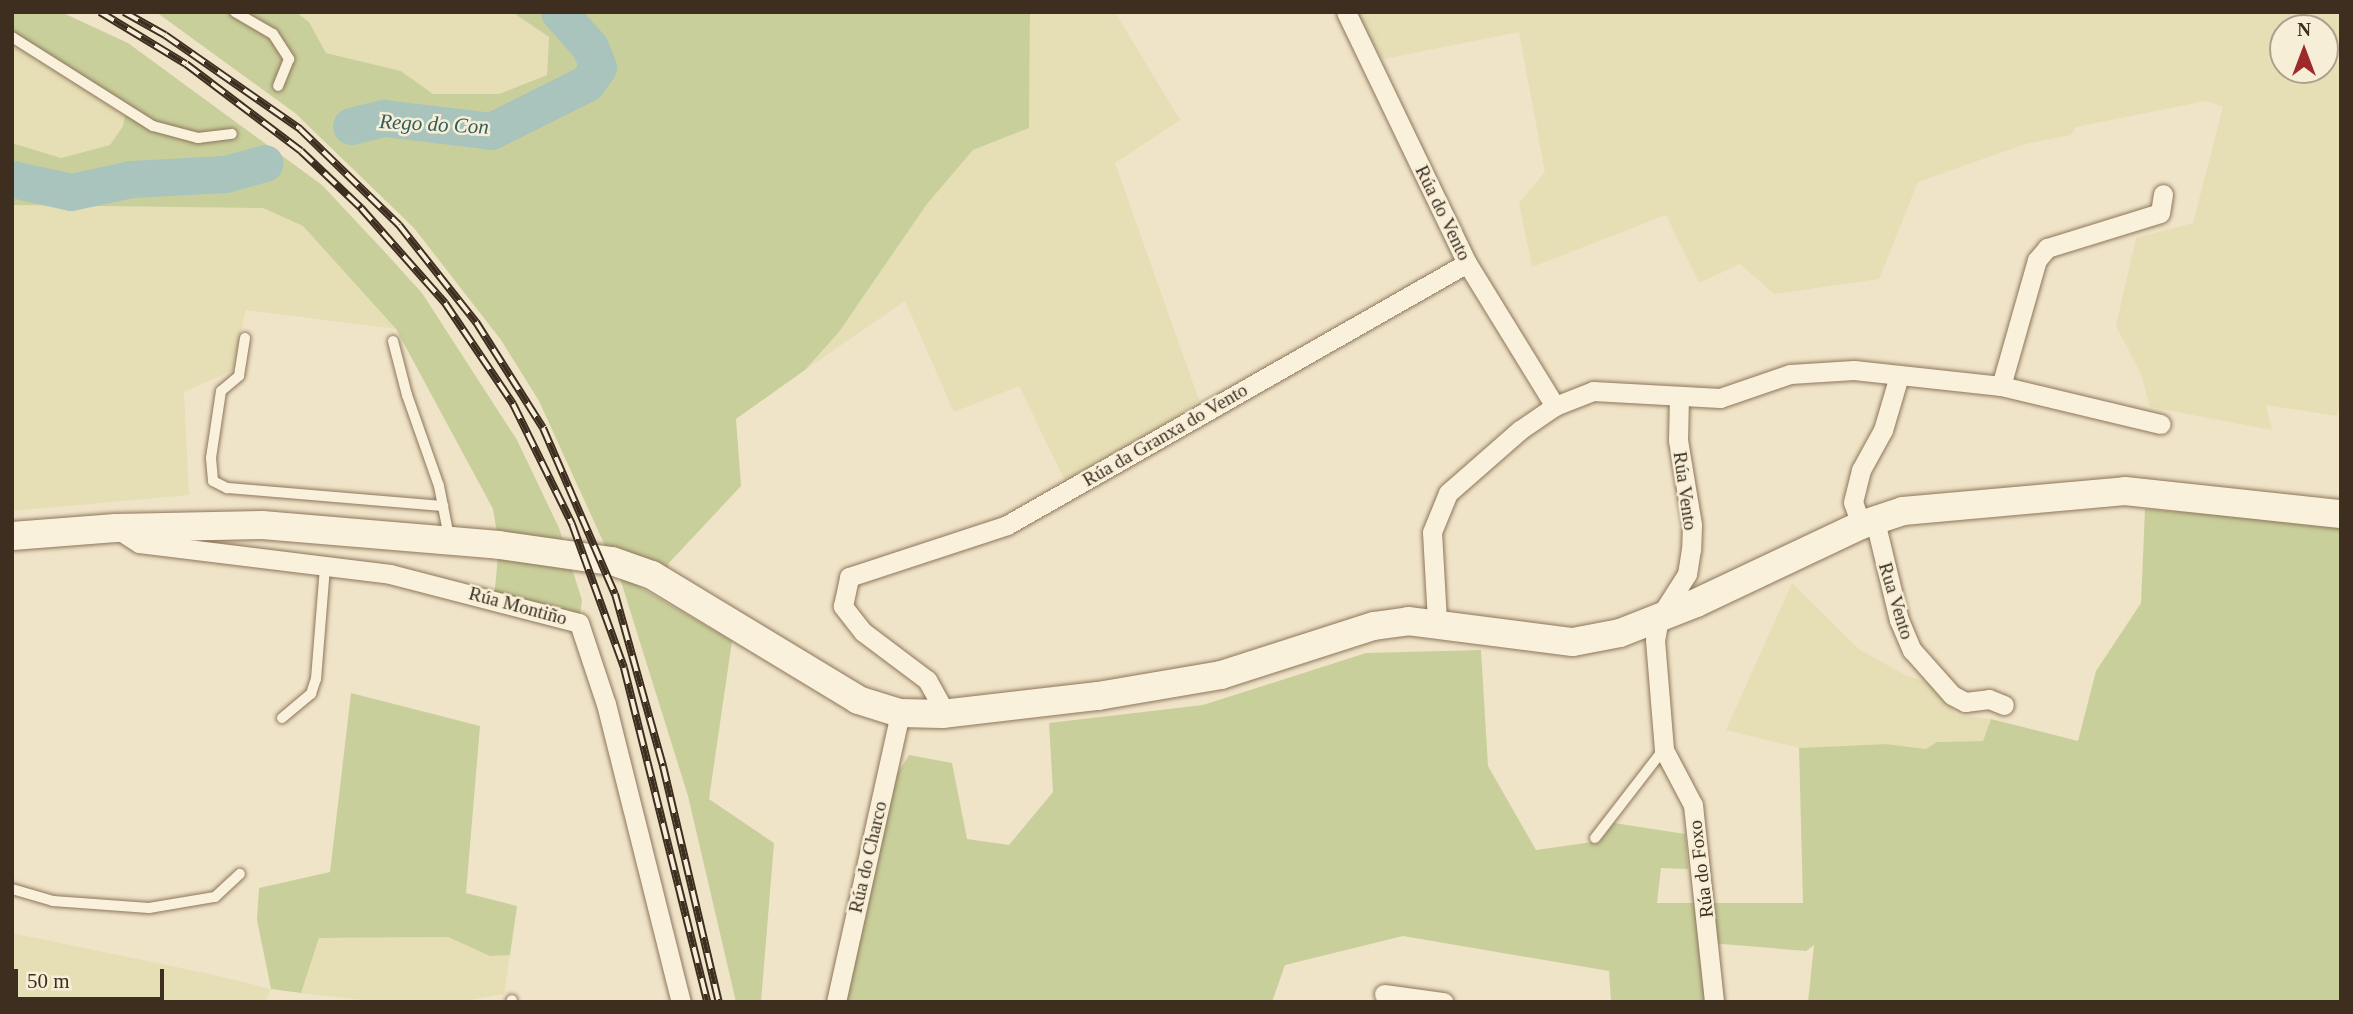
<!DOCTYPE html>
<html>
<head>
<meta charset="utf-8">
<style>
	body { margin:0 }
	#map { position:relative; width:2353px; height:1014px; overflow:hidden; background:#f0e4c8; font-family:Georgia,serif }
	div>[style] { position:absolute }
	[style*='--x'] { left:calc(var(--x)*1px); top:calc(var(--y)*1px); width:calc(var(--w)*1px); rotate:calc(var(--a)*1deg) }
	.farmland>* { inset:0; background:#e6deb5 }
	.green>* { inset:0; background:#c9cf9b }
	.river>* { height:37px; margin:-18.5px; padding:0 18.5px; transform-origin:18.5px; border-radius:18.5px; background:#a9c4bc }
	.roads { filter:drop-shadow(0 0 2px #8d765c) drop-shadow(0 0 2px #8d765c) }
	.lane>* { height:10px; margin:-5px; padding:0 5px; transform-origin:5px; border-radius:5px; background:#faf1dc }
	.street>* { height:19px; margin:-9.5px; padding:0 9.5px; transform-origin:9.5px; border-radius:9.5px; background:#faf1dc }
	.secondary>* { height:28px; margin:-14px; padding:0 14px; transform-origin:14px; border-radius:14px; background:#faf1dc }
	.rail>* { height:8px; margin-top:-4px; transform-origin:0; background:repeating-linear-gradient(90deg,#f7eed8 0 16px,#3d2e20 0 32px); box-sizing:border-box; border-block:2px solid #3d2e20 }
	span { translate:-50% -50%; white-space:nowrap; text-align:center; line-height:1.15; -webkit-text-stroke:5px #f7eed8; paint-order:stroke }
	.street-label { font-size:19px; color:#3d2e20 }
	.water-label { font-size:21px; color:#2f5d5a; font-style:italic }
	.frame { position:absolute; inset:0; border:14px solid #3d2e20; pointer-events:none }
	.north { position:absolute; left:2269px; top:14px; width:70px; height:70px; box-sizing:border-box; background:#f7eed8; border:2px solid #ada18e; border-radius:50%; rotate:0deg; font-size:19px; font-weight:700; line-height:28px; text-align:center; color:#3d2e20 }
	.north::after { content:''; display:block; margin:auto; width:24px; height:32px; background:#9e2a2b; clip-path:polygon(50% 0,100% 100%,50% 72%,0 100%) }
	.scale { position:absolute; left:14px; top:969px; width:150px; height:32px; box-sizing:border-box; border:4px solid #3d2e20; border-top:0; padding-left:9px; font-size:21px; line-height:24px; white-space:nowrap; color:#3d2e20; -webkit-text-stroke:5px #f7eed8; paint-order:stroke }
</style>
</head>
<body>
<div id="map">
	<div class="farmland">
		<div style="clip-path:polygon(296px 12px,512px 12px,549px 37px,547px 75px,499px 94px,433px 94px,401px 71px,326px 53px,309px 22px)"></div>
		<div style="clip-path:polygon(1030px 12px,1115px 12px,1180px 120px,1115px 163px,1199px 400px,1075px 486px,1063px 477px,1019px 386px,954px 412px,905px 301px,805px 370px,839px 332px,927px 204px,973px 150px,1029px 128px)"></div>
		<div style="clip-path:polygon(evenodd,1355px 12px,2341px 12px,2341px 401px,2337px 416px,2266px 405px,2272px 430px,2150px 407px,2141px 374px,2116px 326px,2136px 238px,2193px 223px,2223px 107px,2206px 101px,2076px 127px,2071px 135px,2025px 144px,1918px 182px,1879px 279px,1774px 294px,1740px 264px,1699px 283px,1666px 215px,1532px 267px,1519px 203px,1545px 172px,1519px 32px,1383px 59px,1355px 12px,2283px 28px,2325px 28px,2325px 70px,2283px 70px,2283px 28px)"></div>
		<div style="clip-path:polygon(12px 37px,127px 109px,123px 126px,110px 145px,61px 158px,12px 143px)"></div>
		<div style="clip-path:polygon(12px 205px,263px 208px,303px 226px,396px 329px,246px 310px,233px 370px,184px 392px,189px 495px,12px 511px)"></div>
		<div style="clip-path:polygon(1792px 583px,1860px 650px,1905px 675px,1939px 686px,1956px 715px,1991px 719px,1983px 741px,1937px 742px,1926px 749px,1886px 744px,1799px 748px,1726px 730px)"></div>
		<div style="clip-path:polygon(12px 933px,210px 974px,271px 989px,265px 1002px,12px 1002px)"></div>
		<div style="clip-path:polygon(448px 937px,481px 952px,510px 955px,504px 994px,460px 1002px,379px 1002px,301px 993px,319px 938px)"></div>
	</div>
	<div class="green">
		<div style="clip-path:polygon(12px 12px,61px 12px,128px 43px,322px 185px,383px 250px,422px 293px,517px 440px,559px 528px,582px 600px,579px 623px,494px 599px,499px 545px,493px 509px,396px 329px,303px 226px,263px 208px,12px 205px,12px 143px,61px 158px,110px 145px,123px 126px,126px 109px,12px 37px)"></div>
		<div style="clip-path:polygon(156px 12px,296px 12px,309px 22px,326px 53px,401px 71px,433px 94px,499px 94px,547px 75px,549px 37px,512px 12px,1030px 12px,1029px 128px,973px 150px,927px 204px,839px 332px,805px 370px,736px 419px,741px 486px,668px 564px,671px 586px,612px 561px,539px 401px,501px 340px,414px 228px,295px 113px)"></div>
		<div style="clip-path:polygon(2145px 509px,2341px 525px,2341px 1002px,1808px 1002px,1814px 945px,1806px 951px,1710px 943px,1708px 1002px,1611px 1002px,1609px 971px,1403px 936px,1285px 965px,1272px 1002px,836px 1002px,881px 800px,909px 755px,952px 763px,967px 839px,1009px 845px,1053px 792px,1049px 723px,1203px 705px,1366px 653px,1481px 650px,1488px 766px,1536px 850px,1600px 841px,1614px 823px,1685px 834px,1688px 869px,1661px 868px,1657px 903px,1803px 903px,1799px 748px,1886px 744px,1926px 749px,1937px 742px,1983px 741px,1991px 719px,2078px 741px,2096px 671px,2141px 603px)"></div>
		<div style="clip-path:polygon(619px 575px,732px 641px,709px 799px,774px 843px,761px 1002px,736px 1002px,688px 796px)"></div>
		<div style="clip-path:polygon(351px 693px,480px 726px,466px 893px,517px 906px,510px 955px,490px 956px,448px 937px,319px 938px,301px 993px,271px 989px,257px 920px,259px 888px,330px 872px)"></div>
	</div>
	<div class="river">
		<div style="--x:351;--y:126;--w:34;--a:-14"></div>
		<div style="--x:384;--y:118;--w:108;--a:6.9"></div>
		<div style="--x:491;--y:131;--w:107;--a:-26.6"></div>
		<div style="--x:587;--y:83;--w:19;--a:-55"></div>
		<div style="--x:598;--y:67;--w:22;--a:-112"></div>
		<div style="--x:590;--y:47;--w:47;--a:-131.5"></div>
		<div style="--x:12;--y:179;--w:60;--a:12.4"></div>
		<div style="--x:71;--y:192;--w:61;--a:-12.2"></div>
		<div style="--x:131;--y:179;--w:94;--a:-3"></div>
		<div style="--x:225;--y:174;--w:41;--a:-15.4"></div>
	</div>
	<div class="roads">
		<div class="lane">
			<div style="--x:235;--y:12;--w:44;--a:30.1"></div>
			<div style="--x:273;--y:34;--w:30;--a:57"></div>
			<div style="--x:289;--y:59;--w:29;--a:112"></div>
			<div style="--x:12;--y:37;--w:167;--a:32.3"></div>
			<div style="--x:153;--y:126;--w:47;--a:14.9"></div>
			<div style="--x:198;--y:138;--w:34;--a:-7"></div>
			<div style="--x:245;--y:338;--w:38;--a:99"></div>
			<div style="--x:239;--y:376;--w:23;--a:140"></div>
			<div style="--x:221;--y:391;--w:68;--a:98.5"></div>
			<div style="--x:211;--y:458;--w:23;--a:85"></div>
			<div style="--x:213;--y:481;--w:16;--a:27"></div>
			<div style="--x:227;--y:488;--w:217;--a:4.8"></div>
			<div style="--x:393;--y:341;--w:56;--a:75.5"></div>
			<div style="--x:407;--y:395;--w:96;--a:70.6"></div>
			<div style="--x:439;--y:486;--w:52;--a:78.9"></div>
			<div style="--x:282;--y:718;--w:38;--a:-40"></div>
			<div style="--x:311;--y:694;--w:16;--a:-72"></div>
			<div style="--x:316;--y:679;--w:113;--a:-85.4"></div>
			<div style="--x:1595;--y:838;--w:111;--a:-52.3"></div>
			<div style="--x:12;--y:889;--w:43;--a:16.3"></div>
			<div style="--x:53;--y:901;--w:96;--a:4.2"></div>
			<div style="--x:149;--y:908;--w:67;--a:-9.5"></div>
			<div style="--x:215;--y:897;--w:34;--a:-43"></div>
			<div style="--x:511;--y:1002;--w:2;--a:-63"></div>
		</div>
		<div class="street">
			<div style="--x:1346;--y:12;--w:279;--a:64.3"></div>
			<div style="--x:1467;--y:263;--w:168;--a:58.4"></div>
			<div style="--x:2001;--y:386;--w:131;--a:-74.1"></div>
			<div style="--x:2037;--y:260;--w:16;--a:-50"></div>
			<div style="--x:2047;--y:248;--w:118;--a:-17.2"></div>
			<div style="--x:2160;--y:213;--w:19;--a:-81"></div>
			<div style="--x:1679;--y:397;--w:43;--a:91.3"></div>
			<div style="--x:1678;--y:440;--w:86;--a:80.6"></div>
			<div style="--x:1692;--y:525;--w:24;--a:92"></div>
			<div style="--x:1691;--y:549;--w:25;--a:99"></div>
			<div style="--x:1687;--y:574;--w:52;--a:122.5"></div>
			<div style="--x:1659;--y:618;--w:22;--a:100"></div>
			<div style="--x:1655;--y:640;--w:110;--a:85.3"></div>
			<div style="--x:1664;--y:750;--w:62;--a:62.2"></div>
			<div style="--x:1693;--y:805;--w:198;--a:83.9"></div>
			<div style="--x:1875;--y:521;--w:102;--a:76.4"></div>
			<div style="--x:1899;--y:620;--w:33;--a:67"></div>
			<div style="--x:1912;--y:650;--w:60;--a:48.4"></div>
			<div style="--x:1952;--y:695;--w:15;--a:28"></div>
			<div style="--x:1965;--y:702;--w:24;--a:-7"></div>
			<div style="--x:1989;--y:699;--w:16;--a:22"></div>
			<div style="--x:1861;--y:525;--w:24;--a:-109"></div>
			<div style="--x:1853;--y:502;--w:33;--a:-76"></div>
			<div style="--x:1861;--y:470;--w:46;--a:-61.2"></div>
			<div style="--x:1883;--y:430;--w:56;--a:-73.5"></div>
			<div style="--x:116;--y:528;--w:27;--a:33"></div>
			<div style="--x:139;--y:543;--w:253;--a:7"></div>
			<div style="--x:390;--y:574;--w:195;--a:14.5"></div>
			<div style="--x:579;--y:623;--w:85;--a:71.6"></div>
			<div style="--x:606;--y:704;--w:307;--a:75.9"></div>
			<div style="--x:1437;--y:621;--w:89;--a:-93.2"></div>
			<div style="--x:1432;--y:532;--w:42;--a:-67.7"></div>
			<div style="--x:1448;--y:493;--w:96;--a:-41.2"></div>
			<div style="--x:1520;--y:430;--w:42;--a:-34.4"></div>
			<div style="--x:1555;--y:406;--w:41;--a:-21.5"></div>
			<div style="--x:1593;--y:391;--w:127;--a:3.2"></div>
			<div style="--x:1720;--y:398;--w:74;--a:-18.9"></div>
			<div style="--x:1790;--y:374;--w:64;--a:-3.6"></div>
			<div style="--x:1854;--y:370;--w:148;--a:6.2"></div>
			<div style="--x:2001;--y:386;--w:164;--a:13.4"></div>
			<div style="--x:946;--y:714;--w:39;--a:-119"></div>
			<div style="--x:927;--y:680;--w:80;--a:-143.1"></div>
			<div style="--x:863;--y:632;--w:33;--a:-128"></div>
			<div style="--x:843;--y:606;--w:30;--a:-78"></div>
			<div style="--x:849;--y:577;--w:166;--a:-18.2"></div>
			<div style="--x:1007;--y:525;--w:529;--a:-29.66"></div>
			<div style="--x:1384;--y:994;--w:60;--a:7.7"></div>
			<div style="--x:836;--y:1002;--w:296;--a:-77.5"></div>
		</div>
		<div class="secondary">
			<div style="--x:12;--y:536;--w:104;--a:-4.4"></div>
			<div style="--x:116;--y:528;--w:146;--a:-1.2"></div>
			<div style="--x:262;--y:525;--w:238;--a:4.8"></div>
			<div style="--x:499;--y:545;--w:114;--a:8.1"></div>
			<div style="--x:612;--y:561;--w:42;--a:19.3"></div>
			<div style="--x:652;--y:575;--w:241;--a:31.2"></div>
			<div style="--x:858;--y:700;--w:44;--a:17.2"></div>
			<div style="--x:900;--y:713;--w:42;--a:1.4"></div>
			<div style="--x:942;--y:714;--w:157;--a:-6.6"></div>
			<div style="--x:1098;--y:696;--w:125;--a:-9.7"></div>
			<div style="--x:1221;--y:675;--w:161;--a:-17.8"></div>
			<div style="--x:1374;--y:626;--w:34;--a:-8"></div>
			<div style="--x:1408;--y:621;--w:166;--a:7.3"></div>
			<div style="--x:1573;--y:642;--w:48;--a:-10.8"></div>
			<div style="--x:1620;--y:633;--w:82;--a:-21.5"></div>
			<div style="--x:1696;--y:603;--w:183;--a:-25.3"></div>
			<div style="--x:1861;--y:525;--w:44;--a:-18.4"></div>
			<div style="--x:1903;--y:511;--w:223;--a:-5.1"></div>
			<div style="--x:2125;--y:491;--w:217;--a:6.1"></div>
		</div>
	</div>
	<div class="rail">
		<div style="--x:100;--y:12;--w:100;--a:31.2"></div>
		<div style="--x:186;--y:64;--w:144;--a:37.1"></div>
		<div style="--x:301;--y:151;--w:83;--a:43.5"></div>
		<div style="--x:361;--y:208;--w:127;--a:48.5"></div>
		<div style="--x:445;--y:303;--w:122;--a:56"></div>
		<div style="--x:513;--y:404;--w:134;--a:63.8"></div>
		<div style="--x:572;--y:524;--w:153;--a:70.1"></div>
		<div style="--x:624;--y:668;--w:344;--a:76"></div>
		<div style="--x:124;--y:12;--w:47;--a:29.3"></div>
		<div style="--x:165;--y:35;--w:165;--a:34.8"></div>
		<div style="--x:300;--y:129;--w:138;--a:44.1"></div>
		<div style="--x:399;--y:225;--w:124;--a:51.6"></div>
		<div style="--x:476;--y:322;--w:125;--a:57.7"></div>
		<div style="--x:543;--y:428;--w:181;--a:66.6"></div>
		<div style="--x:615;--y:594;--w:179;--a:74.4"></div>
		<div style="--x:663;--y:766;--w:243;--a:76.7"></div>
	</div>
	<div class="street-label">
		<span style="left:1443px;top:213px;rotate:64deg">Rúa do Vento</span>
		<span style="left:1165px;top:435px;rotate:-30deg">Rúa da Granxa do Vento</span>
		<span style="left:1685px;top:491px;rotate:82deg">Rúa Vento</span>
		<span style="left:1896px;top:601px;rotate:73deg">Rua Vento</span>
		<span style="left:518px;top:606px;rotate:15deg">Rúa Montiño</span>
		<span style="left:868px;top:857px;rotate:-77deg">Rúa do Charco</span>
		<span style="left:1701px;top:869px;rotate:-97deg">Rúa do Foxo</span>
	</div>
	<div class="water-label">
		<span style="left:434px;top:124px;rotate:3deg">Rego do Con</span>
	</div>
	<div class="frame"></div>
	<div class="north">N</div>
	<div class="scale">50 m</div>
</div>
</body>
</html>
